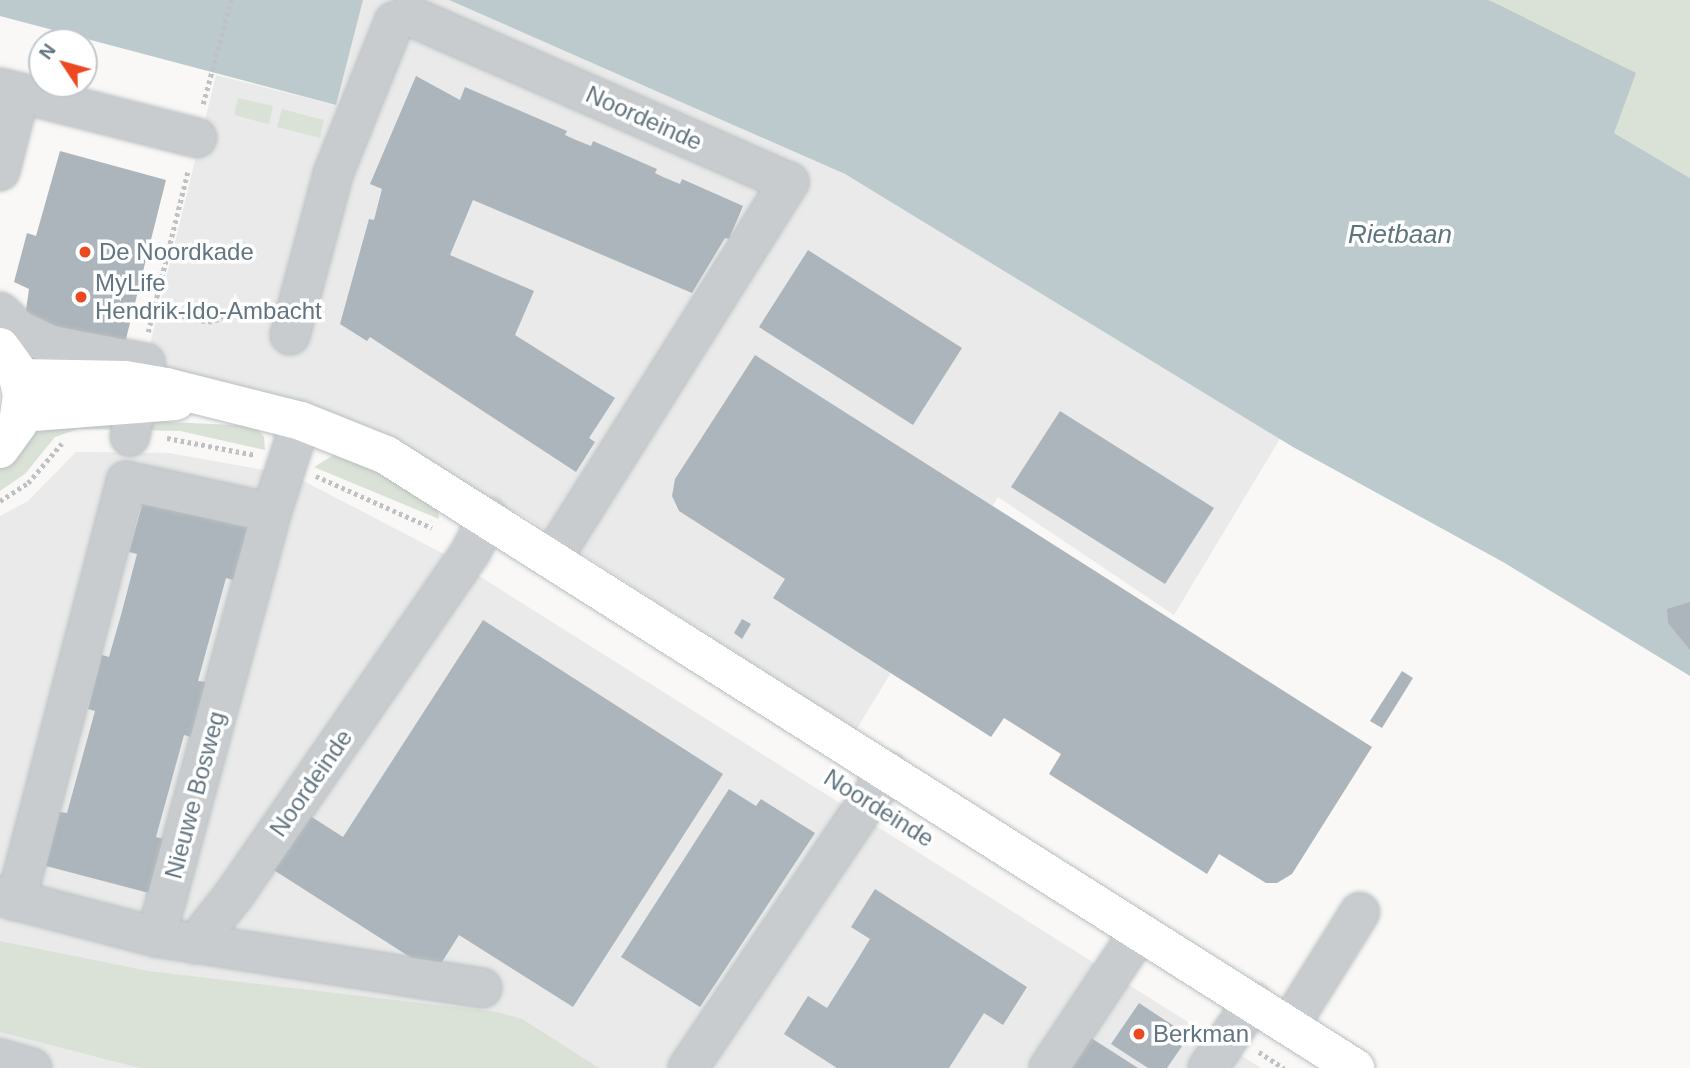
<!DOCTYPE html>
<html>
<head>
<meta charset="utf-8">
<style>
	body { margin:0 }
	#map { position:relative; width:1690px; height:1068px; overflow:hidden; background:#f9f8f6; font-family:Helvetica,sans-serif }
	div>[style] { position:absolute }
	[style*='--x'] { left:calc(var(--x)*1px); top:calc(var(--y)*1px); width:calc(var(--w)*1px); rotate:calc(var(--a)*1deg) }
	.built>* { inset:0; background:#e9eae9 }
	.green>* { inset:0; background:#dae1d6 }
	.water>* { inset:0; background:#bdcacd }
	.building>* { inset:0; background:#acb5bb }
	.path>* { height:4.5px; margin-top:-2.25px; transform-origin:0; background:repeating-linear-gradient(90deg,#bfc2c4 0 3.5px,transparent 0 7px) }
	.roads { filter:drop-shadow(0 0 2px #b9bec1) drop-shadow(0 0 2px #b9bec1) }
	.minor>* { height:38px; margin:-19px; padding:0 19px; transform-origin:19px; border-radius:19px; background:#c8cccf }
	.major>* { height:38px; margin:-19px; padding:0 19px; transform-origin:19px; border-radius:19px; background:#fff }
	.dots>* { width:19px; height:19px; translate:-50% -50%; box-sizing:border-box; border:4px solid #fff; border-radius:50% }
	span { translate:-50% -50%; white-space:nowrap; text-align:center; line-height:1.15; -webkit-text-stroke:7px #fff; paint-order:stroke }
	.street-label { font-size:24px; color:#627582 }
	.poi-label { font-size:24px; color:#627582 }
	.left { translate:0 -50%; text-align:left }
	.water-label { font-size:26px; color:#5d757c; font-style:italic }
	.north { position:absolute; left:28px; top:28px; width:70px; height:70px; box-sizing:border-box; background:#fff; border:2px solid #c0c8cd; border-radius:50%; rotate:306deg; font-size:19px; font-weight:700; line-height:28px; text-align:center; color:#627582 }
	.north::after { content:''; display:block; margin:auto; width:24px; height:32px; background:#ed4921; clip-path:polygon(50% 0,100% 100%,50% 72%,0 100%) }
</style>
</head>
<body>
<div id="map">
	<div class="built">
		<div style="clip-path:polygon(363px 0,449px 0,845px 174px,1281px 437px,1174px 615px,998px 497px,856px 730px,525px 517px,300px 405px,143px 373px,216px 75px,335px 105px)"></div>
		<div style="clip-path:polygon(76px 452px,169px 453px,292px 475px,444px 554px,1261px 1068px,0 1068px,0 516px,28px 501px)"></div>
	</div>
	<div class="green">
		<div style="clip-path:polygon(1490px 0,1690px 0,1690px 178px,1614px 133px)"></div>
		<div style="clip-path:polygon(238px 98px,273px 106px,269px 124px,234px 115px)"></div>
		<div style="clip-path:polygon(282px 109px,324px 120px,320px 138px,277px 127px)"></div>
		<div style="clip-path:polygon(105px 419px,255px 426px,264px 437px,265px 450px,180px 431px,78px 429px,55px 437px,25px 474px,0 491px,0 466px,38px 429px)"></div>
		<div style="clip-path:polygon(337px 453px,382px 474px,438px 511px,439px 519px,314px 467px)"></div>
		<div style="clip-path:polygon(0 941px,148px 971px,497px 1012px,522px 1019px,599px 1068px,140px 1068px,0 1032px)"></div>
	</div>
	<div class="water">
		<div style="clip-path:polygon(0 0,363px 0,336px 105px,0 16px)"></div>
		<div style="clip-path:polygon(449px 0,1489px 0,1636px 73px,1614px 133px,1690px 178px,1690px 676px,1503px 562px,1293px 447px,845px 174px)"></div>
	</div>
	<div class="building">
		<div style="clip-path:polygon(416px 76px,460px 100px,465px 87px,567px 131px,565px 135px,576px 140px,591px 146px,593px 141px,657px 169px,655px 173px,663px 177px,680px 184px,682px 179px,743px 206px,729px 239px,725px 238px,692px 293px,473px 200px,450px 255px,534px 291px,515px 335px,615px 398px,589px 438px,595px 442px,576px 472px,370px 337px,367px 341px,340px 324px,369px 219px,374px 220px,382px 189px,370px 184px)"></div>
		<div style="clip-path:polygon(60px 151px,166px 180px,125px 343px,120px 346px,25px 317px,29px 289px,14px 282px,27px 233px,36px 236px)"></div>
		<div style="clip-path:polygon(808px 250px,962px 348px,913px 425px,759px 327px)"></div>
		<div style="clip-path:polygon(755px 355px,1372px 747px,1292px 874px,1277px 883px,1266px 883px,1219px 854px,1207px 874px,1049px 774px,1061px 754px,1004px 718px,991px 737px,773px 598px,785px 579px,679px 511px,672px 496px,675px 479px)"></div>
		<div style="clip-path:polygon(1060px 411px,1214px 508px,1165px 584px,1011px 487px)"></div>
		<div style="clip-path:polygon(144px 498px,248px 526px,233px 580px,226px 578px,198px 681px,206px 682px,191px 737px,184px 735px,156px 837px,164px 839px,149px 893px,46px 866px,60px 812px,67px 813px,95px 711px,88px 709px,102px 655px,109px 657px,121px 615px,137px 554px,129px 552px)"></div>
		<div style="clip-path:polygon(1690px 602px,1690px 650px,1668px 623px,1667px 609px)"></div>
		<div style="clip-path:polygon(742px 619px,751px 624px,742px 639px,734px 633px)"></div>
		<div style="clip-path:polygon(483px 620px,723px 774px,573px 1007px,459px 935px,435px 973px,269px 867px,304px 812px,343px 837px)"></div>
		<div style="clip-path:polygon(1402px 671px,1413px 678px,1382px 728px,1370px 721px)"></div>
		<div style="clip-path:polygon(729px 789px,756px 806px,761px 799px,815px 833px,700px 1007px,621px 957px)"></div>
		<div style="clip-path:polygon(875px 889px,1027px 987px,1003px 1025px,984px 1013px,949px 1068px,837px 1068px,784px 1034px,808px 996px,827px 1008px,856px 962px,870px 939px,851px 927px)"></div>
		<div style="clip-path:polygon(1139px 1003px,1189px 1036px,1167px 1068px,1148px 1068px,1111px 1044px)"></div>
		<div style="clip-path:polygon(1088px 1036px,1138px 1068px,1068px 1068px)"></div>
	</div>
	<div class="path">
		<div style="--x:203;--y:104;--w:108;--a:-74.9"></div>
		<div style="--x:154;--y:309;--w:56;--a:13.5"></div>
		<div style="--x:208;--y:322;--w:19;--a:-16"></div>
		<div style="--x:148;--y:332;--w:167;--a:-76.1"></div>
		<div style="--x:167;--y:438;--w:90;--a:10.9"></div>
		<div style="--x:316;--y:476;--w:127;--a:24.1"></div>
		<div style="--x:0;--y:501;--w:33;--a:-33"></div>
		<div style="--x:28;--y:483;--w:52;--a:-49.6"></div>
		<div style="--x:1259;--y:1052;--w:30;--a:33"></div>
	</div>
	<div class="roads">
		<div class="minor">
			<div style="--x:0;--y:88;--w:203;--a:14.2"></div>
			<div style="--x:0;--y:171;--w:81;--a:-75.6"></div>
			<div style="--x:0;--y:312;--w:26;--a:43"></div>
			<div style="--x:19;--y:330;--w:35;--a:25"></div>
			<div style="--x:51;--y:345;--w:96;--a:10.8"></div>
			<div style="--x:145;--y:363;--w:75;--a:101.6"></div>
			<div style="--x:290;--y:335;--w:167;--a:-75"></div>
			<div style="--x:333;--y:174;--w:164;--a:-68.1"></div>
			<div style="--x:394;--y:22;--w:17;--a:-21"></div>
			<div style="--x:410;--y:16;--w:414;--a:23.7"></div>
			<div style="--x:789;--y:182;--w:444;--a:122.2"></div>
			<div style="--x:0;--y:896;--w:161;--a:14.7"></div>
			<div style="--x:156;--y:937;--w:330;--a:8.9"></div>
			<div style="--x:16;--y:901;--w:434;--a:-75.3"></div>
			<div style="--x:126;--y:481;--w:148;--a:12.4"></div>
			<div style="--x:156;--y:937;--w:439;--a:-74.8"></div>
			<div style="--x:271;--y:513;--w:97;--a:-71.9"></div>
			<div style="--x:195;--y:944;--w:63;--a:-51.5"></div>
			<div style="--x:234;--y:895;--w:418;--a:-55.4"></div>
			<div style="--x:471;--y:551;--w:38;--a:-63"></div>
			<div style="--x:1289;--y:1026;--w:134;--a:-58.1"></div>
			<div style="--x:0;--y:1059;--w:33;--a:16"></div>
			<div style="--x:688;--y:1068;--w:358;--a:-56"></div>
			<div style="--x:1049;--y:1068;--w:164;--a:-56.4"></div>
			<div style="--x:1208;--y:1068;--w:80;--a:-55.7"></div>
		</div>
		<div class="major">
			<div style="--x:0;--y:347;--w:27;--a:54"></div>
			<div style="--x:16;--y:369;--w:27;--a:77"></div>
			<div style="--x:22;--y:395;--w:29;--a:98"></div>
			<div style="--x:18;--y:424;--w:31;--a:126"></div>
			<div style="--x:20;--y:378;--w:105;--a:1.1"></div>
			<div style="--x:125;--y:380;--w:42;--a:9.7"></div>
			<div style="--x:166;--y:387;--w:139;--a:14.1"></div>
			<div style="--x:301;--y:421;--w:92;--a:21.8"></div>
			<div style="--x:386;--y:455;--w:1147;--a:32.32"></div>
			<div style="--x:21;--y:413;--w:155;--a:-4.4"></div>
		</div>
	</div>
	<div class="dots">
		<div style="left:85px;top:252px;background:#ed4921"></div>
		<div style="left:81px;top:297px;background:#ed4921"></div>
		<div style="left:1139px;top:1034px;background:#ed4921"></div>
	</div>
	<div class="street-label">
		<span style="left:644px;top:118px;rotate:24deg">Noordeinde</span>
		<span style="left:311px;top:783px;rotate:-55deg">Noordeinde</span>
		<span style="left:195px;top:795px;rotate:-75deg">Nieuwe Bosweg</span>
		<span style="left:879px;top:808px;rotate:32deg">Noordeinde</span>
	</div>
	<div class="poi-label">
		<span class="left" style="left:99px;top:252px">De Noordkade</span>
		<span class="left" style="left:95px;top:297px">MyLife<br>Hendrik-Ido-Ambacht</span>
		<span class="left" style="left:1153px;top:1034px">Berkman</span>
	</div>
	<div class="water-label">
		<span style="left:1400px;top:235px">Rietbaan</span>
	</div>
	<div class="north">N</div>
</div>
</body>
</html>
